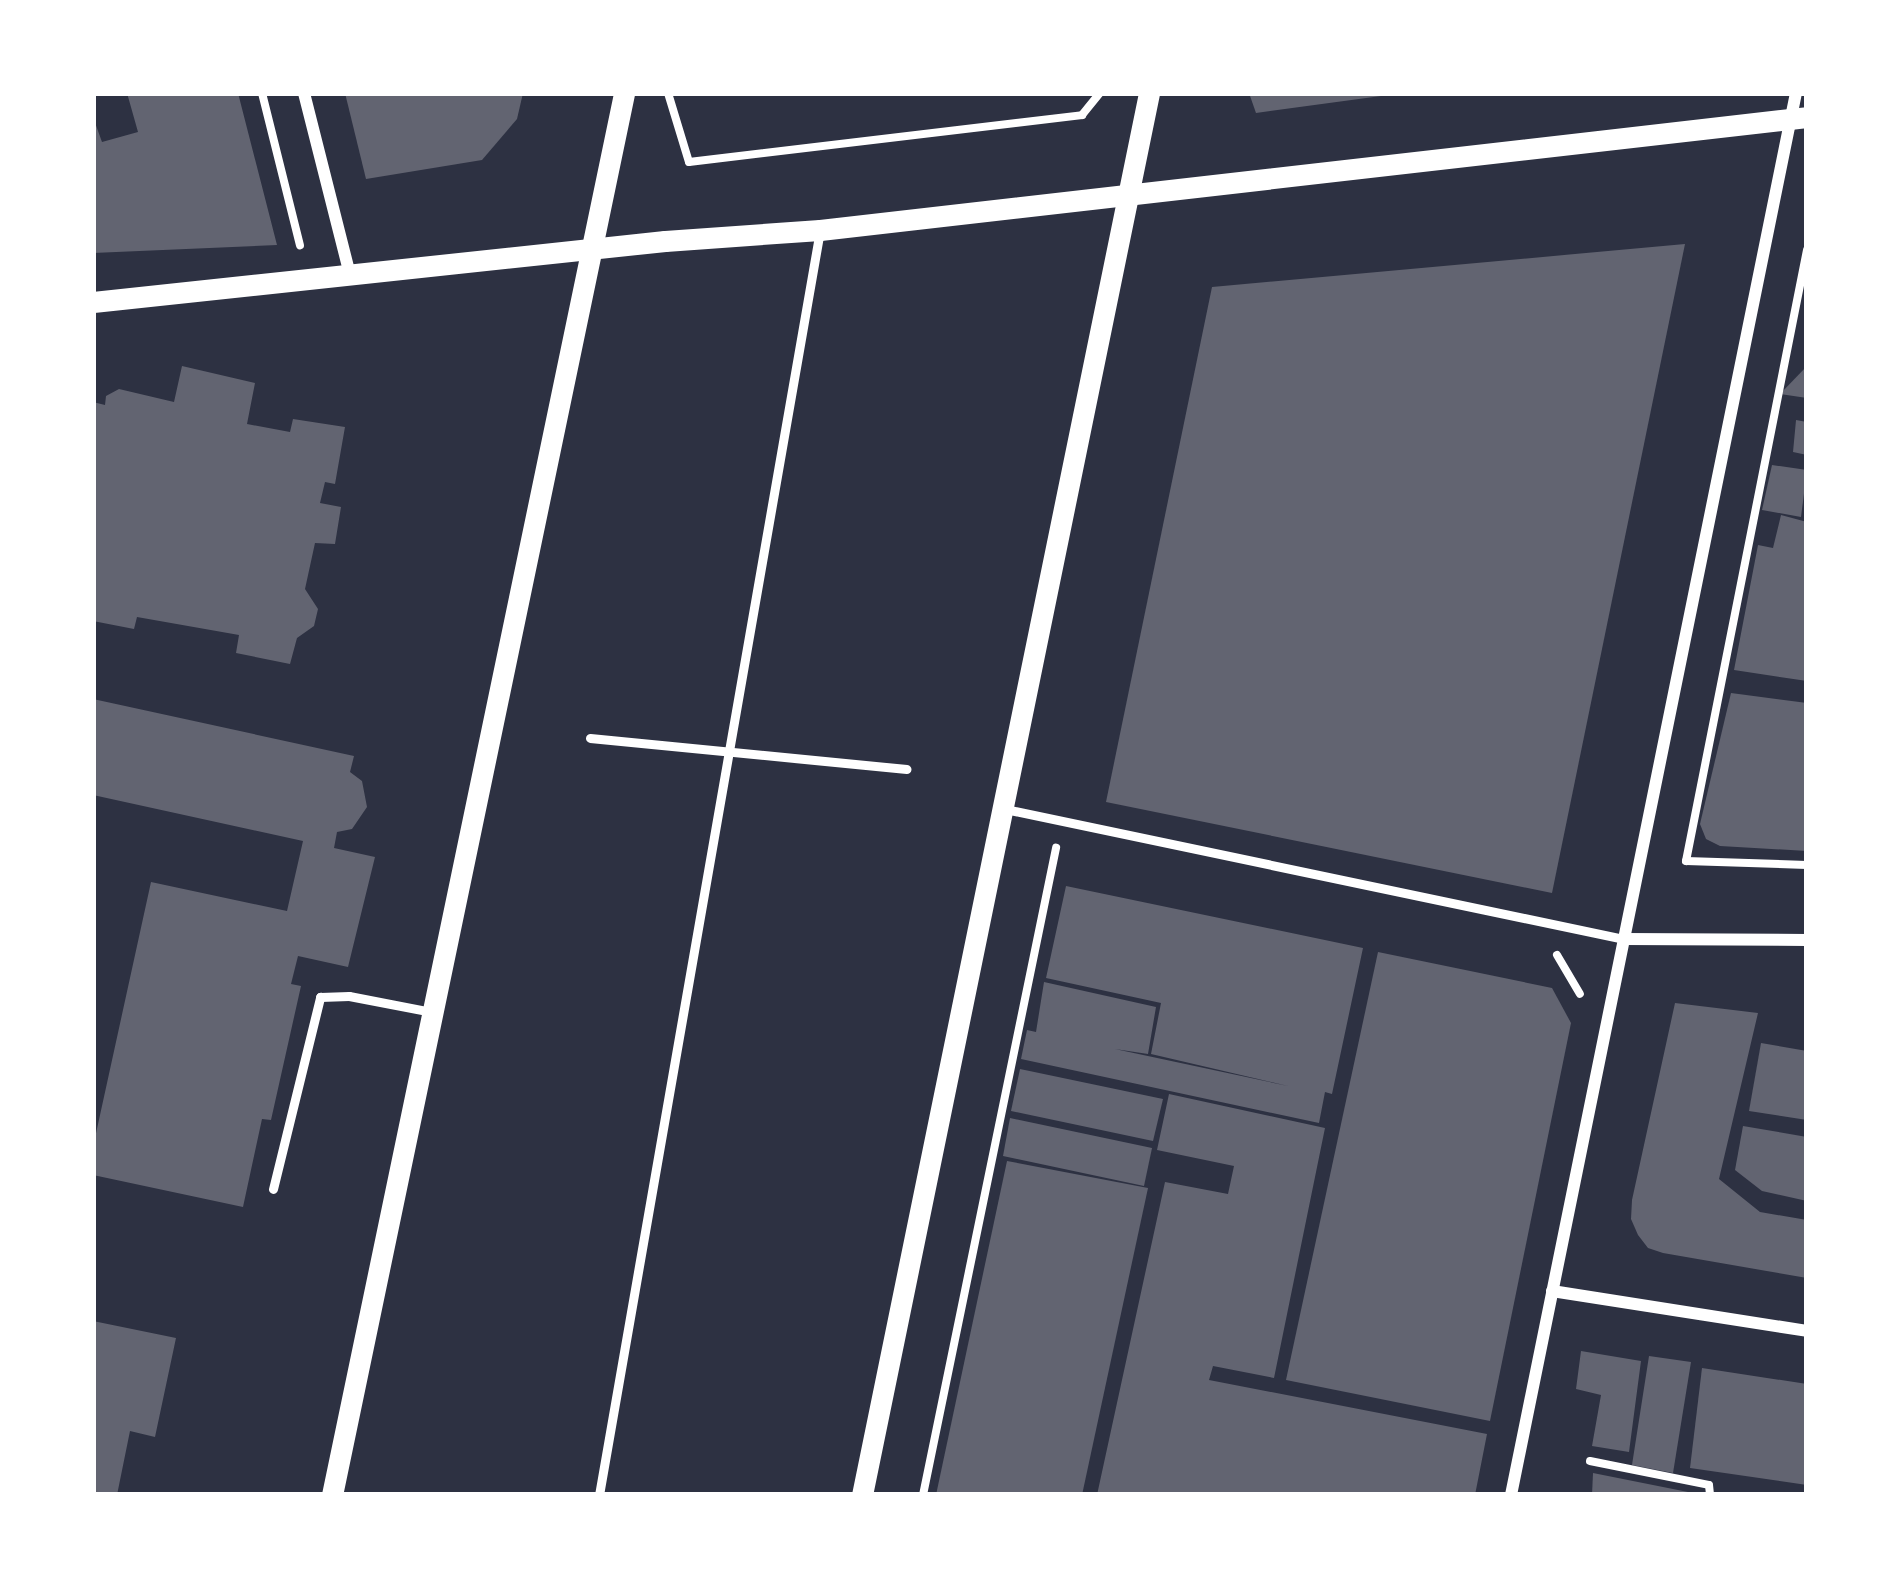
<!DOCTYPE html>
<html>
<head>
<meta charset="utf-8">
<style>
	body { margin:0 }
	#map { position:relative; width:1900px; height:1588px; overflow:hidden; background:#2d3142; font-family:Cabin,sans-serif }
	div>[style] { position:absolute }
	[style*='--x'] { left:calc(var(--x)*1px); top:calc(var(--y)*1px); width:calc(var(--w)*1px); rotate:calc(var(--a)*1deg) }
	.building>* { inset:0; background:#626471 }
	.path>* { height:8px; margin:-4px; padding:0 4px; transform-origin:4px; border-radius:4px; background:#fff }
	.service>* { height:9px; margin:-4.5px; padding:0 4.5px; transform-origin:4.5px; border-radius:4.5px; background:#fff }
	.minor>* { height:12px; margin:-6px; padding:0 6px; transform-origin:6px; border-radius:6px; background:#fff }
	.tertiary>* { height:21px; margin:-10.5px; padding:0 10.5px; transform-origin:10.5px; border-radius:10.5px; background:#fff }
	span { translate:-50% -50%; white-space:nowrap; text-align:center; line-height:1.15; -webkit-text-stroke:9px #fff; paint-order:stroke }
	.frame { position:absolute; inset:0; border:96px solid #fff; pointer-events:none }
</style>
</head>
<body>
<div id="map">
	<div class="building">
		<div style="clip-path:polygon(127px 93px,238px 93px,277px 245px,93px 253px,93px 117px,102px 142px,138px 132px)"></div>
		<div style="clip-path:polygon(345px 93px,523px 93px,517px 119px,482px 160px,366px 179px)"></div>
		<div style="clip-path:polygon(1249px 93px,1381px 93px,1381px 96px,1256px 113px)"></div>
		<div style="clip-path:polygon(1685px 244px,1552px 893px,1106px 802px,1212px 287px)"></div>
		<div style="clip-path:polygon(182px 366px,255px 383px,247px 424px,290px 432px,293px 419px,345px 427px,335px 484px,325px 482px,320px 503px,341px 507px,335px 544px,315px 543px,305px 589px,318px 609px,314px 626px,297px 638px,290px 664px,236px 653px,239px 635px,137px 617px,134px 629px,93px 621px,93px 402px,105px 405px,106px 396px,119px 389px,174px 402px)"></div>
		<div style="clip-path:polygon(1807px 366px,1807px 398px,1780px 394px)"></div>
		<div style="clip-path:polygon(1796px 420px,1807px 422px,1807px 455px,1793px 452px)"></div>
		<div style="clip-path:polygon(1772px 465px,1807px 470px,1801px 517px,1762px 510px)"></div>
		<div style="clip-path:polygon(1781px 515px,1807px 522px,1807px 681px,1734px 670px,1758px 545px,1773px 548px)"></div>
		<div style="clip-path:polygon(1731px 693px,1807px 703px,1807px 851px,1720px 846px,1706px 839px,1700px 824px)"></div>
		<div style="clip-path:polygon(93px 699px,354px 756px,350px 772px,362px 781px,367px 807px,352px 829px,337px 832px,334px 848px,375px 857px,348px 967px,298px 956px,291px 984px,301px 986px,271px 1120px,262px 1119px,243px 1207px,93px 1175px,93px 1147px,151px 882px,287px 911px,303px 841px,93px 795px)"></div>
		<div style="clip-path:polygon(1066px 886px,1363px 948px,1332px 1094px,1325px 1092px,1319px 1123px,1021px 1059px,1027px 1030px,1036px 1032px,1044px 982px,1156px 1007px,1148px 1054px,1115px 1049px,1288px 1086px,1151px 1054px,1161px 1003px,1046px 978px)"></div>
		<div style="clip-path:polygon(1378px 952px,1552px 988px,1571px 1023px,1490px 1421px,1286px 1380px)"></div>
		<div style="clip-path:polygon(1675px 1003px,1758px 1013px,1719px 1179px,1760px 1212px,1807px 1220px,1807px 1278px,1663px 1253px,1648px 1248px,1638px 1235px,1631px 1219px,1632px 1200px)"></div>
		<div style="clip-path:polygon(1761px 1043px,1807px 1051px,1807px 1120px,1749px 1111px)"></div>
		<div style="clip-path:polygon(1020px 1069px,1163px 1099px,1153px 1141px,1011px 1111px)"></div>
		<div style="clip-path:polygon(1169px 1094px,1325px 1128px,1274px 1378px,1213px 1366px,1209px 1380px,1487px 1434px,1475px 1495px,1097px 1495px,1165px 1182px,1228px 1194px,1234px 1166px,1157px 1150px)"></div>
		<div style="clip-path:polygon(1010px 1118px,1152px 1148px,1144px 1186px,1003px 1156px)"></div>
		<div style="clip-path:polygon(1743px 1126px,1807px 1137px,1807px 1201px,1762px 1191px,1735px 1170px)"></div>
		<div style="clip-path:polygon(1007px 1161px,1148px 1188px,1082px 1495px,936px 1495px)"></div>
		<div style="clip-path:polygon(93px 1321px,176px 1338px,155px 1437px,130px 1431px,117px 1495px,93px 1495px)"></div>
		<div style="clip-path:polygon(1581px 1351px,1641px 1361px,1629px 1452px,1592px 1446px,1601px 1395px,1576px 1389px)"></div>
		<div style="clip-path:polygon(1649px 1356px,1691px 1362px,1673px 1473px,1632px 1465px)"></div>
		<div style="clip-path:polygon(1702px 1368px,1807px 1384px,1807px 1485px,1690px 1468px)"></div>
		<div style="clip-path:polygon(1593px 1473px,1693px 1493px,1692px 1495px,1592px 1495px)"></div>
	</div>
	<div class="path">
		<div style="--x:262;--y:93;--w:157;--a:76"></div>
		<div style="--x:668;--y:93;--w:72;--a:73.1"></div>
		<div style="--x:689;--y:162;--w:396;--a:-6.8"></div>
		<div style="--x:1082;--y:115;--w:28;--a:-51"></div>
		<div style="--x:1807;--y:250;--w:623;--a:101.2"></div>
		<div style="--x:1686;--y:861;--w:121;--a:1.9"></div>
		<div style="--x:1557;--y:955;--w:45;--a:59.5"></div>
		<div style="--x:1590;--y:1461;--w:121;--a:11.4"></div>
		<div style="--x:1709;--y:1485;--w:10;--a:84"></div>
		<div style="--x:923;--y:1495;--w:661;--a:-78.38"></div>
	</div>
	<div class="service">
		<div style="--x:590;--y:738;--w:318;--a:5.6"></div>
		<div style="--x:1005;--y:809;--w:633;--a:11.86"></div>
		<div style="--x:273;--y:1189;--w:198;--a:-76.2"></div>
		<div style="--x:320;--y:997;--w:29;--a:-2"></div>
		<div style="--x:349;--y:996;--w:85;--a:10.9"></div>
		<div style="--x:599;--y:1495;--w:1284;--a:-80.09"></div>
	</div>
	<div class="minor">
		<div style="--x:304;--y:93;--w:188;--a:75.8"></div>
		<div style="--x:1624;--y:939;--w:183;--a:0.3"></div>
		<div style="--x:1552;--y:1291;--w:258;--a:8.9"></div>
		<div style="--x:1511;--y:1495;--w:1431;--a:-78.51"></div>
	</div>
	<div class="tertiary">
		<div style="--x:93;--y:302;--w:575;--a:-6.09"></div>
		<div style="--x:665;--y:241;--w:155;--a:-4.1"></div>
		<div style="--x:820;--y:230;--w:993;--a:-6.53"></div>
		<div style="--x:332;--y:1495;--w:1432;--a:-78.23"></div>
		<div style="--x:862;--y:1495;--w:1431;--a:-78.43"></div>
	</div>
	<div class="frame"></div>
</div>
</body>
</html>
